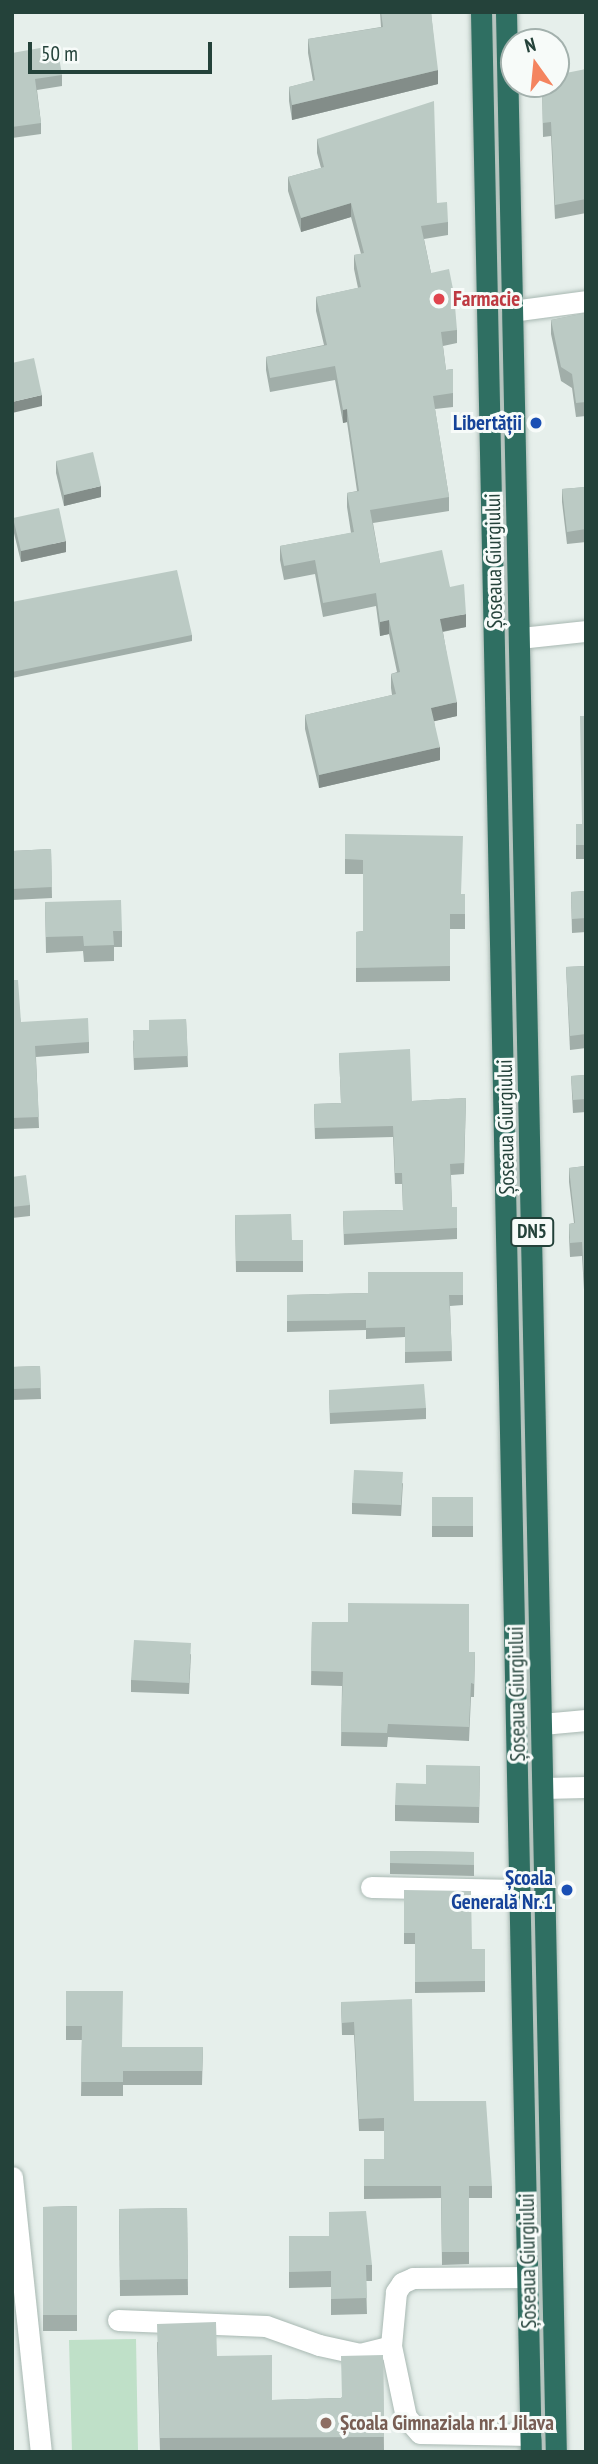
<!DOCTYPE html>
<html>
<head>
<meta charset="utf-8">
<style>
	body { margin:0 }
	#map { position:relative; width:598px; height:2464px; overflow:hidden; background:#e6efeb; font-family:"PT Sans Narrow",sans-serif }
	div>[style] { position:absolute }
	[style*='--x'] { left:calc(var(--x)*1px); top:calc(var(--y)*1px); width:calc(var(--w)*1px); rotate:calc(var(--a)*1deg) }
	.green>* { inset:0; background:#bfe0c8 }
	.roads { filter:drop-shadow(0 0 2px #a8b8b2) drop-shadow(0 0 2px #a8b8b2) }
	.minor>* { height:21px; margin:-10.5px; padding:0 10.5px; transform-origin:10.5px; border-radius:10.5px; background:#fff }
	.highway>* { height:21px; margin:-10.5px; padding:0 10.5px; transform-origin:10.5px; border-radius:10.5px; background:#2f6f62 }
	.wall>* { inset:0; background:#a1aea9 }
	.shaded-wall>* { inset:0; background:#838d89 }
	.building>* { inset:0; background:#bbcac4 }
	.dots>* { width:19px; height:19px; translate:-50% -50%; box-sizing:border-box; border:4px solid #f7fbf9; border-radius:50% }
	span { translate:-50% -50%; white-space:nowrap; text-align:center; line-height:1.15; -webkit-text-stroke:6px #f7fbf9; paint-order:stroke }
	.shield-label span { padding:2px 5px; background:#f7fbf9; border:2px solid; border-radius:5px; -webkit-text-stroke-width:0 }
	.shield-label { font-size:19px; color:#24423a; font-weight:700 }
	.health-label { font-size:21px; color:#be3a42; font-weight:700 }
	.left { translate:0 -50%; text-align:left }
	.transit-label { font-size:21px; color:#164399; font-weight:700 }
	.right { translate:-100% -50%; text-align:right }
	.street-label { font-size:21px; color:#24423a }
	.education-label { font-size:21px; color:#785e54; font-weight:700 }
	.frame { position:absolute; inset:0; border:14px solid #24423a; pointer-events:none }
	.north { position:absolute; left:500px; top:28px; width:70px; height:70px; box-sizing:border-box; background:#f7fbf9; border:2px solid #a3b1ad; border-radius:50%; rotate:345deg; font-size:19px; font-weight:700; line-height:28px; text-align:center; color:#24423a }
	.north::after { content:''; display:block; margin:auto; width:24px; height:32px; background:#f4845f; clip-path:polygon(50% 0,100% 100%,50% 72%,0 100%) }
	.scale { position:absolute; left:28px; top:42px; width:184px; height:32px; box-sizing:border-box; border:4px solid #24423a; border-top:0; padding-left:9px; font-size:21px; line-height:24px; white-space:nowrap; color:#24423a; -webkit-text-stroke:5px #f7fbf9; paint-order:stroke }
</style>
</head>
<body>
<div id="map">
	<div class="green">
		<div style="clip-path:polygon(136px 2339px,138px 2452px,72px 2452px,69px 2340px)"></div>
	</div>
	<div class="roads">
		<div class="minor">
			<div style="--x:512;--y:311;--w:75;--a:-7.7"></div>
			<div style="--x:520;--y:638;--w:66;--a:-6.1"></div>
			<div style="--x:542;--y:1724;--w:44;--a:-5.2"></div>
			<div style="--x:543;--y:1788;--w:43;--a:-1.3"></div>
			<div style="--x:371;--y:1887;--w:146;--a:1.2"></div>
			<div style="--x:12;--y:2177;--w:277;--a:84"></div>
			<div style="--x:526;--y:2277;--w:113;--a:179.5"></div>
			<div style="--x:413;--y:2278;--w:12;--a:156"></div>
			<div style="--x:402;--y:2283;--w:11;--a:124"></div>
			<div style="--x:396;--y:2292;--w:54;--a:95.3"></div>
			<div style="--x:391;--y:2346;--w:73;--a:78.1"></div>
			<div style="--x:406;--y:2417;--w:21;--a:49"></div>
			<div style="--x:420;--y:2433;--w:111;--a:1"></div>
			<div style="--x:118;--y:2320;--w:148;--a:2.3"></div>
			<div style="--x:266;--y:2326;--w:56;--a:19.7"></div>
			<div style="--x:319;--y:2345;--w:42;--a:12.4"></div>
			<div style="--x:360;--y:2354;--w:32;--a:-14"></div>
		</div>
		<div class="highway">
			<div style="--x:481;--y:12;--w:2441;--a:88.83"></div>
			<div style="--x:506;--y:12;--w:2441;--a:88.83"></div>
		</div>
	</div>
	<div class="wall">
		<div style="clip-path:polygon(380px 12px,431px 12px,438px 84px,292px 120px,289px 101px,289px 87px,313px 81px,308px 53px,308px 39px,381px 27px)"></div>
		<div style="clip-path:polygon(12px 53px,62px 75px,62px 86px,37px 90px,41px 123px,41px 134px,12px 138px)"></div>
		<div style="clip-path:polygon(586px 69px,586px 213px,555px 219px,551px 136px,543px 137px,542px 84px)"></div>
		<div style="clip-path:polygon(317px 139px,437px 203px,448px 222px,448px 235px,424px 239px,431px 273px,457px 330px,457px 343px,443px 346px,446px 370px,453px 369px,453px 407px,435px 409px,449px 497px,449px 511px,373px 523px,380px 563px,450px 587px,466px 627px,443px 632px,457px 716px,434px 721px,440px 760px,319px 788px,305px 729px,305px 715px,392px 695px,391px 688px,391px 674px,397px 672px,389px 634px,380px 636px,376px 606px,323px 617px,315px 574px,284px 580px,280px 560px,280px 546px,351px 533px,347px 507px,347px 493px,357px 491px,347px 422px,343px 423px,335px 380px,270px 392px,266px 370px,266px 357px,324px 345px,316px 311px,316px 297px,358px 288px,354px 269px,354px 255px,361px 254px,351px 217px,301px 232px,288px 191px,288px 177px,321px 168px,317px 153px)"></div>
		<div style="clip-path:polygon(586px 313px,586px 416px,576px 417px,572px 388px,561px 381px,551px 334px,551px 320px)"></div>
		<div style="clip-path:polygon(56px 461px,101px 497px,64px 506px,56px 473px)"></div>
		<div style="clip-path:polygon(586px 487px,586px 542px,567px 544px,562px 502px,562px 489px)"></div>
		<div style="clip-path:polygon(13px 518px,66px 552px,21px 562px,13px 529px)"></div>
		<div style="clip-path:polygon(12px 602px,192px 635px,192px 641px,12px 678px)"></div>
		<div style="clip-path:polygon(586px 716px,586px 859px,576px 859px,576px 824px,582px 824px)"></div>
		<div style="clip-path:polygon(345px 834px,461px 894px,465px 894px,465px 929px,450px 929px,450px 981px,356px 982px,356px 932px,363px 931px,363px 874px,345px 874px)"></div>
		<div style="clip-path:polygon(51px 849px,52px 898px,12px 900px,12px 851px)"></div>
		<div style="clip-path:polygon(586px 891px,586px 932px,572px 933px,571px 892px)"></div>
		<div style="clip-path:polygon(45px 902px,122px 931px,122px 947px,114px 947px,114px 961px,84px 962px,83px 951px,46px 953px)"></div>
		<div style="clip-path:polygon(586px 966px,586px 1048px,570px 1050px,566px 967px)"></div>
		<div style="clip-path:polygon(12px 980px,21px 1022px,89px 1042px,89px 1053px,36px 1057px,39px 1128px,12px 1129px)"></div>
		<div style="clip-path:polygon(186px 1019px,188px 1067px,134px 1070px,133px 1041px,149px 1030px)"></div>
		<div style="clip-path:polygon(339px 1053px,412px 1101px,466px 1098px,464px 1174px,451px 1175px,452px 1207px,457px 1207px,457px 1239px,344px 1245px,343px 1211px,403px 1210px,402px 1184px,395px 1184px,393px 1137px,315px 1139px,314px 1104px,341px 1103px)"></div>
		<div style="clip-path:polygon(586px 1075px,586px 1112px,573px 1113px,571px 1076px)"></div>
		<div style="clip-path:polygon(584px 1143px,586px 1143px,586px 1307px,585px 1307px,582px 1256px,570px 1257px,569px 1237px,569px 1224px,574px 1223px,569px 1182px,569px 1168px,585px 1166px)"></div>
		<div style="clip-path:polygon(12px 1177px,30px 1205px,30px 1216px,12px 1218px)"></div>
		<div style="clip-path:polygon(235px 1215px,292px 1240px,303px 1240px,303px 1272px,236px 1272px)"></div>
		<div style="clip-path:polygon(463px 1272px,463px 1305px,450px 1306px,452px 1361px,405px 1363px,405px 1337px,366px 1339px,366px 1330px,287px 1332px,287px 1295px,368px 1293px)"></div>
		<div style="clip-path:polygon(40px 1366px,41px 1399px,12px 1400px,12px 1367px)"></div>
		<div style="clip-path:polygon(329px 1390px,426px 1408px,426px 1419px,330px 1424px)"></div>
		<div style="clip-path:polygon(403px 1483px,401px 1516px,352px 1514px,352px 1503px)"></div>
		<div style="clip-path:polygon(432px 1497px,473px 1497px,473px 1537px,432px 1537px)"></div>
		<div style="clip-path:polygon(312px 1622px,469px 1652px,475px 1652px,474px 1697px,471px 1697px,469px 1741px,388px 1737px,387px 1747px,341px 1746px,342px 1686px,311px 1685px)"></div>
		<div style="clip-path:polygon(191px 1654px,189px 1694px,131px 1692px,131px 1680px)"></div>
		<div style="clip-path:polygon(480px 1766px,479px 1823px,395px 1821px,395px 1805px,426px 1784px)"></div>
		<div style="clip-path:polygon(390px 1851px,474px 1852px,474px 1876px,390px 1874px)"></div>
		<div style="clip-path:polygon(404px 1890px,472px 1949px,485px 1949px,485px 1992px,415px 1993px,415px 1944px,404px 1944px)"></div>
		<div style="clip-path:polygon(66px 1991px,122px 2047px,203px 2047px,202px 2085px,123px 2085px,123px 2096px,81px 2096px,82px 2040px,66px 2040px)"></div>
		<div style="clip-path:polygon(341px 2002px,414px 2101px,492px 2186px,492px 2198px,469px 2198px,469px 2264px,442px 2265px,441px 2198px,364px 2199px,364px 2159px,384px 2159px,384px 2131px,359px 2131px,354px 2035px,342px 2035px)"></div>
		<div style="clip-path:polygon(77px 2206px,77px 2331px,43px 2331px,43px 2207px)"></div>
		<div style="clip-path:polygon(187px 2208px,188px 2295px,120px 2296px,119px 2209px)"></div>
		<div style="clip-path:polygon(289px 2236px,372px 2265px,372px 2281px,366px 2281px,367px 2314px,331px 2315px,331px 2287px,289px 2288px)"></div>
		<div style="clip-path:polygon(157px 2342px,217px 2356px,272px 2400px,341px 2398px,383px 2355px,384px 2452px,160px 2452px)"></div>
	</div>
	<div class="shaded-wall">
		<div style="clip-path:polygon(438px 70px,438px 84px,292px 120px,292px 105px)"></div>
		<div style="clip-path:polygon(351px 203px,351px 217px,301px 232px,301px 218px)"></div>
		<div style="clip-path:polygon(42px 395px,42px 406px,12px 413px,12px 402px)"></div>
		<div style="clip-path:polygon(347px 409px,347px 422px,343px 423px,343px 410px)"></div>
		<div style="clip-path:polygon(101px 486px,101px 497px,64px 506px,64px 495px)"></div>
		<div style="clip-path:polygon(66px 541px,66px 552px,21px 562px,21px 551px)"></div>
		<div style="clip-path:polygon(466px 614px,466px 627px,440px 632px,440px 619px)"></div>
		<div style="clip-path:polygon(389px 620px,389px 634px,380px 636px,380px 622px)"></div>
		<div style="clip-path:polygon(457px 702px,457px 716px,431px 722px,431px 708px)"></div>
		<div style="clip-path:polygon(440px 747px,440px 760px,319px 788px,319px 775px)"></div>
	</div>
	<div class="building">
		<div style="clip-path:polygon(381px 12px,431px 12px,438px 70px,292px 105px,289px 87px,315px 80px,308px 39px,383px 27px)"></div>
		<div style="clip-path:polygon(57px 45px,62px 75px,35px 79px,41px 123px,12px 127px,12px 53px)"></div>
		<div style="clip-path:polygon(586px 69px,586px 199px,555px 205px,551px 122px,543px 123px,542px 84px,556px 84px,556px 75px)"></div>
		<div style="clip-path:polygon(434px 101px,437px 203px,447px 202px,448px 222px,421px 226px,431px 273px,449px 269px,454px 294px,457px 330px,441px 332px,446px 370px,453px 369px,453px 393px,433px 396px,449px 497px,370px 510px,380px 563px,442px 550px,450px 587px,464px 584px,466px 614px,440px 619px,457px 702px,431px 708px,440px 747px,319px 775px,305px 715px,396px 694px,391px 674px,400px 672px,389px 620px,380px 622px,376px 593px,323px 603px,315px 560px,284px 566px,280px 546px,354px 532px,347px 493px,359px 491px,347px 409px,343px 410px,335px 366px,270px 378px,266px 357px,327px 345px,316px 297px,361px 287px,354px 255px,364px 253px,351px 203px,301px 218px,288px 177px,324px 167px,317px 139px)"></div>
		<div style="clip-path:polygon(586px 313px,586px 402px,576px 403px,572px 374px,561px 367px,551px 320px)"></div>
		<div style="clip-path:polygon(34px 358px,42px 395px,12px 402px,12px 363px)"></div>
		<div style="clip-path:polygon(93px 452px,101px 486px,64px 495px,56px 461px)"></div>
		<div style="clip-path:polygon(586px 487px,586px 529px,567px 532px,562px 489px)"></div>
		<div style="clip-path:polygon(59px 508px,66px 541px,21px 551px,13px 518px)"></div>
		<div style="clip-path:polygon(177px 570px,192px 635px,12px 672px,12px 602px)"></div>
		<div style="clip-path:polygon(580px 716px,586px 716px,586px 845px,576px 845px,576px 824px,582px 824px)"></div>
		<div style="clip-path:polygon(345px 834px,463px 836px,461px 894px,465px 894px,465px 914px,450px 914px,450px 966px,356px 968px,356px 932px,363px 931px,363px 860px,345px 859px)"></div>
		<div style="clip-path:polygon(51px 849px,52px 887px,12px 889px,12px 851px)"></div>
		<div style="clip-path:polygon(586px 891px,586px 918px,572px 919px,571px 892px)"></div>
		<div style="clip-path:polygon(121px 900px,122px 931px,113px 931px,114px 945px,84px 946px,83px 936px,46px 937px,45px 902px)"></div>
		<div style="clip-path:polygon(586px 966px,586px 1034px,570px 1036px,566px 967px)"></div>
		<div style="clip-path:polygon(12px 980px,18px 980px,21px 1022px,88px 1018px,89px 1042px,35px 1046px,39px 1117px,12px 1118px)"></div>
		<div style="clip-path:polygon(186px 1019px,188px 1056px,134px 1058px,133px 1030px,149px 1030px,149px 1020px)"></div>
		<div style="clip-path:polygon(410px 1049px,412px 1101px,466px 1098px,464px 1163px,450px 1164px,452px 1207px,457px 1207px,457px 1228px,344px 1234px,343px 1211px,403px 1210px,402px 1173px,395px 1173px,393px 1126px,315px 1128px,314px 1104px,341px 1103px,339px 1053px)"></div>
		<div style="clip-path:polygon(586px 1075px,586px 1099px,573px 1100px,571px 1076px)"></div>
		<div style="clip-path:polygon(584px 1143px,586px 1143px,586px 1161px)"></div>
		<div style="clip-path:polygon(586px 1166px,586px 1293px,585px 1294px,582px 1242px,570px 1243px,569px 1224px,575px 1223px,569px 1168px)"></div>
		<div style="clip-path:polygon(26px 1175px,30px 1205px,12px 1207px,12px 1177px)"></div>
		<div style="clip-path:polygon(291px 1214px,292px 1240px,303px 1240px,303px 1261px,236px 1261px,235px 1215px)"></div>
		<div style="clip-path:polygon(368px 1272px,463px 1272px,463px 1295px,449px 1295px,452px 1351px,405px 1352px,405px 1327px,366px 1328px,366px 1320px,287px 1321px,287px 1295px,368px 1293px)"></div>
		<div style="clip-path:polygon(40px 1366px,41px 1388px,12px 1389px,12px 1367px)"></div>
		<div style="clip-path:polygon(424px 1384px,426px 1408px,330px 1413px,329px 1390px)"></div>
		<div style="clip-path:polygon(354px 1470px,403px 1472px,401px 1505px,352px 1503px)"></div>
		<div style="clip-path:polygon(432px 1497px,473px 1497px,473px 1526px,432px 1526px)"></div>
		<div style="clip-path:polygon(348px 1603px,469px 1604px,469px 1652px,475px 1652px,474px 1684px,471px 1683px,469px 1727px,388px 1724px,387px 1733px,341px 1732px,343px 1672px,311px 1671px,312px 1622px,348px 1622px)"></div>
		<div style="clip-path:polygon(134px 1640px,191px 1643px,189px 1683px,131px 1680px)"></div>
		<div style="clip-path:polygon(426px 1765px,480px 1766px,479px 1807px,395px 1805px,396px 1783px,426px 1784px)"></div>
		<div style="clip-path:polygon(390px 1851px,474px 1852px,474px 1865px,390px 1863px)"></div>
		<div style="clip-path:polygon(404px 1890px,471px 1891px,472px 1949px,485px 1949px,485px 1981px,415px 1982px,415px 1933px,404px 1933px)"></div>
		<div style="clip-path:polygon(66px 1991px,123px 1991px,122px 2047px,203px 2047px,202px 2071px,123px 2071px,123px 2082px,81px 2082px,82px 2026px,66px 2026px)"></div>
		<div style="clip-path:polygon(412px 1999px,414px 2101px,486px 2101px,492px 2186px,469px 2186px,469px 2252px,442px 2252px,441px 2186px,364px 2186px,364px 2159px,384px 2159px,384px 2118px,359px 2119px,354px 2022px,342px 2023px,341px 2002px)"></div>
		<div style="clip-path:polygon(77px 2206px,77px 2315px,43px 2315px,43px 2207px)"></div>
		<div style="clip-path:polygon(187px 2208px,188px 2279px,120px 2280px,119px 2209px)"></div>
		<div style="clip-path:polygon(366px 2211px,372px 2265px,366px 2265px,367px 2298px,331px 2299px,331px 2271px,289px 2272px,289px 2236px,329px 2236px,329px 2212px)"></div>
		<div style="clip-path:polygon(216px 2322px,217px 2356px,272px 2355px,272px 2400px,342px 2398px,341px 2356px,383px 2355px,384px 2437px,160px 2438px,157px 2324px)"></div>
	</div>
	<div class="dots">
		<div style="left:439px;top:299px;background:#e0444e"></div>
		<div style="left:536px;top:423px;background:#1a4fb4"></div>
		<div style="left:567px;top:1890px;background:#1a4fb4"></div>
		<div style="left:326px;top:2423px;background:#8d6e63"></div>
	</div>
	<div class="shield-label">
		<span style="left:532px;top:1232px">DN5</span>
	</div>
	<div class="health-label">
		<span class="left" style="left:453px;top:299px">Farmacie</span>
	</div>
	<div class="transit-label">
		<span class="right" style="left:522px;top:423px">Libertății</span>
		<span class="right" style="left:553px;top:1890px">Școala<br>Generală Nr.1</span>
	</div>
	<div class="street-label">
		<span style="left:494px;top:561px;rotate:-91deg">Șoseaua Giurgiului</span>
		<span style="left:506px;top:1127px;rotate:-91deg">Șoseaua Giurgiului</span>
		<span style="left:517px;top:1694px;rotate:-91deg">Șoseaua Giurgiului</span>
		<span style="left:528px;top:2261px;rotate:-91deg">Șoseaua Giurgiului</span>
	</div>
	<div class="education-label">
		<span class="left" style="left:340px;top:2423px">Școala Gimnaziala nr.1 Jilava</span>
	</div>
	<div class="frame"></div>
	<div class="north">N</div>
	<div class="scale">50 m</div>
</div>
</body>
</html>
